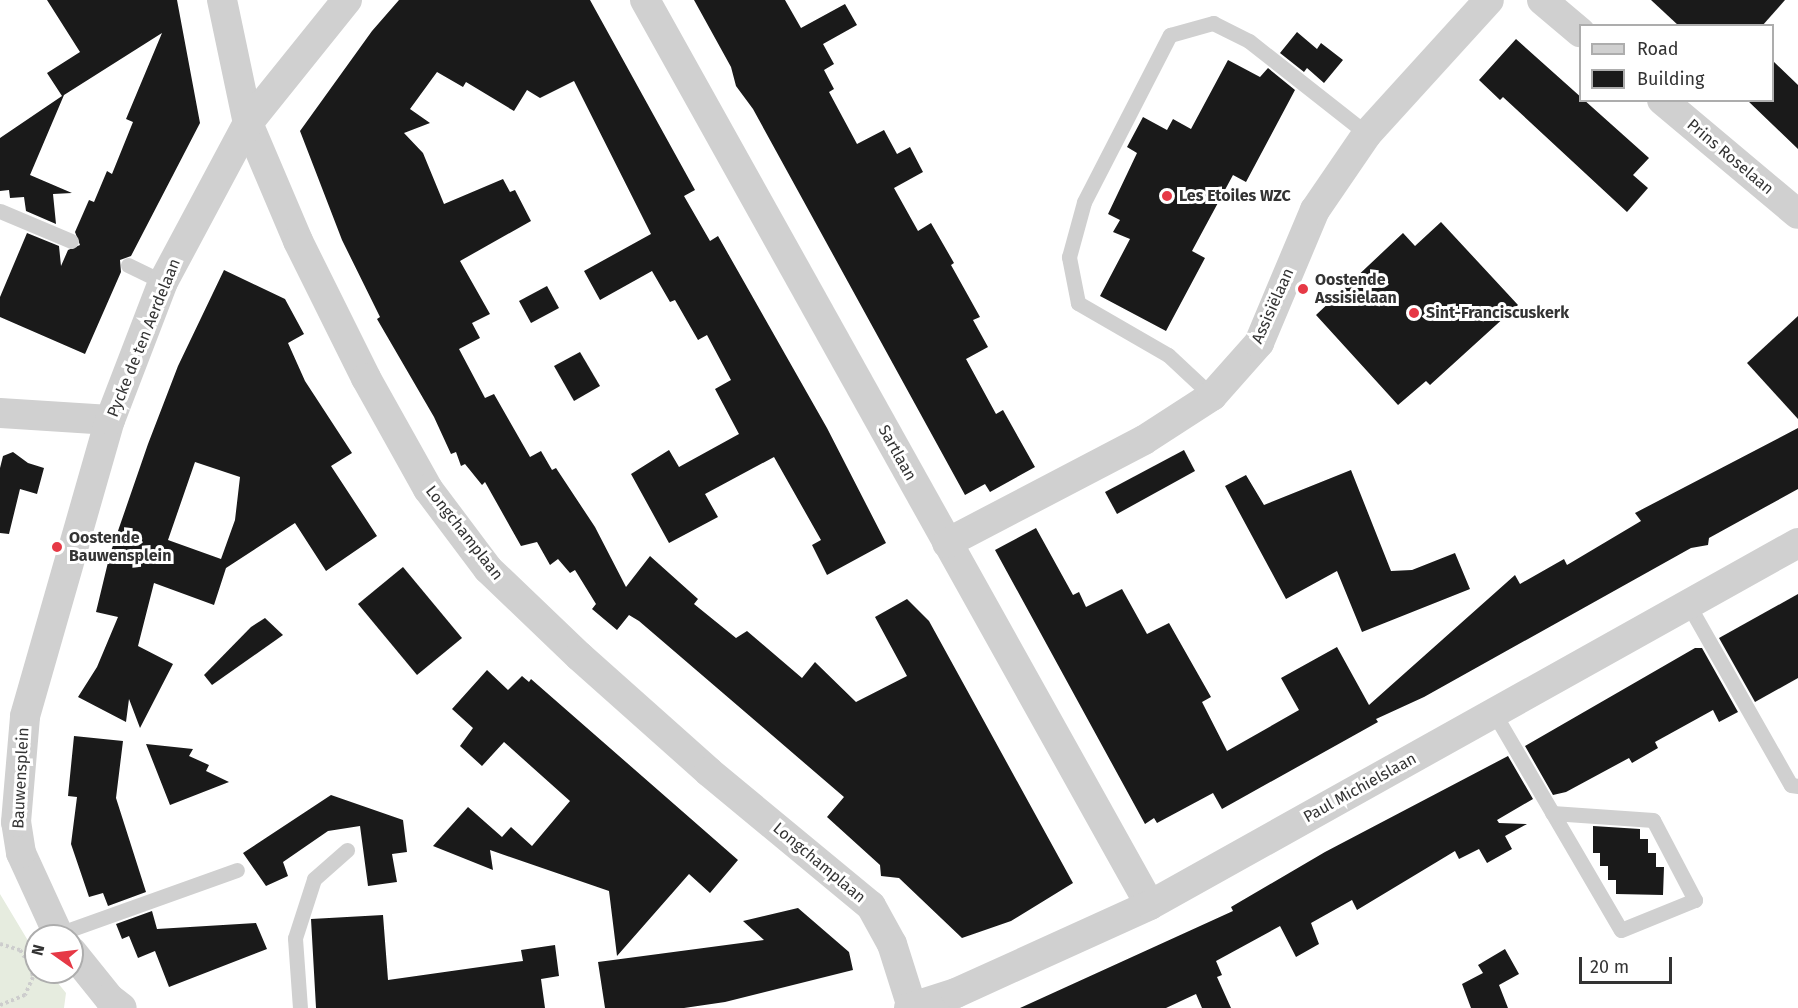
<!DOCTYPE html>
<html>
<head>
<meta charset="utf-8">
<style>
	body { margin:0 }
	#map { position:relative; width:1798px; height:1008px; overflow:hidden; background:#fff; font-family:"Fira Sans",sans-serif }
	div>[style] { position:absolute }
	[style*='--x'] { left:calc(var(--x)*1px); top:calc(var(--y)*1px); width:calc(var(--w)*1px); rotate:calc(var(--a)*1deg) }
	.green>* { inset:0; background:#e6ecdf }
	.building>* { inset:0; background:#1a1a1a }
	.path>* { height:4px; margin-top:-2px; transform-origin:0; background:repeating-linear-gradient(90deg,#cdcdcd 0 3px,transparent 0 6px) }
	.service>* { height:15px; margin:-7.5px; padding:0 7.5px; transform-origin:7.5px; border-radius:7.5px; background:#d0d0d0 }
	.minor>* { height:30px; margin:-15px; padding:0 15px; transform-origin:15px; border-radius:15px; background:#d0d0d0 }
	.dots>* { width:16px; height:16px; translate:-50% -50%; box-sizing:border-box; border:3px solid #fff; border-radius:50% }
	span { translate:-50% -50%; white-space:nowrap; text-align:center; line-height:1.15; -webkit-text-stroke:6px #fff; paint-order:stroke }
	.street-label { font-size:16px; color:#333 }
	.poi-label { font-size:16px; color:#333; font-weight:700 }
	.left { translate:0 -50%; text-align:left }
	.legend { position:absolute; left:1579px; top:24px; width:195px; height:78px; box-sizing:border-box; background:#fff; border:2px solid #adadad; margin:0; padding:8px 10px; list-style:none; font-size:18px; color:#333 }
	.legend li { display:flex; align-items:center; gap:12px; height:30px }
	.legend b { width:30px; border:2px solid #adadad }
	.north { position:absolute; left:24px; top:924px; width:60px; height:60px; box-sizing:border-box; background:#fff; border:2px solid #adadad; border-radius:50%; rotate:284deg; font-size:16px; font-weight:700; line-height:24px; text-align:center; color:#333 }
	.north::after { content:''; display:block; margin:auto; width:21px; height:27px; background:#e63946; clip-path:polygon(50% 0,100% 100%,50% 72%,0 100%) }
	.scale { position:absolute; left:1579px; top:957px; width:93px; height:27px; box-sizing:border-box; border:3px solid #333; border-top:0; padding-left:8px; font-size:18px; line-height:21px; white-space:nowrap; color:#333; -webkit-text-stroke:4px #fff; paint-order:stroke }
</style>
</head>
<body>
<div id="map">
	<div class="green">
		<div style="clip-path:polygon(0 894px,36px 954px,36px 972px,49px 972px,66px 993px,64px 1008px,0 1008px)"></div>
	</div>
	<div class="building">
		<div style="clip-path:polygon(47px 0,177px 0,200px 123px,131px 256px,120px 260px,121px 272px,85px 354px,0 317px,0 297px,27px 233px,59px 246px,61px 266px,68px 250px,80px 245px,75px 232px,89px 200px,94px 202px,107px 171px,112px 174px,133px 122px,126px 119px,162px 33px,64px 95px,30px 175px,72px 193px,53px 194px,56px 224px,26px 211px,24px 197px,10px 198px,9px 190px,0 191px,0 138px,62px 96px,47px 73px,80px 52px)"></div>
		<div style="clip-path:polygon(399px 0,590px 0,695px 190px,684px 196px,710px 241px,718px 236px,827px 428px,886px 543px,827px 575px,812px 545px,821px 540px,774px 457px,705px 494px,718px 517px,669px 543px,631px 474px,669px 450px,679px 467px,739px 434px,715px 389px,731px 380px,707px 335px,698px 340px,675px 300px,670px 302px,652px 271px,600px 300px,584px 271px,651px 234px,574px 81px,540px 98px,527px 90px,514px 111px,466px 82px,463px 87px,437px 72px,410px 109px,430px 123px,404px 133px,423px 153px,444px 204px,503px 179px,510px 192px,515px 190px,531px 221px,460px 261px,490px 314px,472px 323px,480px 338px,459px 349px,485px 398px,494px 394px,530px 457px,541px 451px,552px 470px,556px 468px,595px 527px,626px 587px,650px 556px,698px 599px,694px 604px,736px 638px,747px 631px,802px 678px,815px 662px,856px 702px,907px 676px,875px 617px,907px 599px,929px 621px,1073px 883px,1011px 921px,962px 938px,899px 878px,881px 876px,880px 865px,827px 817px,844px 797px,639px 621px,629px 615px,617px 630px,592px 609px,596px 604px,575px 570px,570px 573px,558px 559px,550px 565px,537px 542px,521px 546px,485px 482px,482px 485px,465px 464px,461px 466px,456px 452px,451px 454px,434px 417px,377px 319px,380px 317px,342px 240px,300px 131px,372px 31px)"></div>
		<div style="clip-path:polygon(694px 0,785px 0,801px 28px,845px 4px,857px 25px,823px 44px,834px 64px,824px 70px,834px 89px,829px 92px,857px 144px,884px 130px,897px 154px,910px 147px,923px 172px,894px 188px,918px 231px,931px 223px,954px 263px,951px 265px,980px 317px,973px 320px,988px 347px,966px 359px,996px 414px,1003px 410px,1035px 467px,990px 492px,985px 484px,965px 495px,753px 109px,736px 86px,731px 67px)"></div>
		<div style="clip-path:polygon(1651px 0,1785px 0,1762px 26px,1679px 26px)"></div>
		<div style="clip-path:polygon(1297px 32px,1317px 49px,1321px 43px,1343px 60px,1324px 83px,1307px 68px,1304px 72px,1280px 53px)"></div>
		<div style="clip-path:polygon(1516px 39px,1649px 158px,1633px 175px,1648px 188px,1627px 212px,1503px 97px,1500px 100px,1479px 80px)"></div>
		<div style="clip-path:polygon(1228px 60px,1260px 77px,1268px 68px,1295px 90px,1246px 182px,1233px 175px,1192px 251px,1205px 258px,1166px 331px,1100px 296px,1130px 239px,1113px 232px,1120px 220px,1108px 214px,1137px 153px,1127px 147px,1143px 117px,1167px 130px,1173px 119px,1191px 129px)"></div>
		<div style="clip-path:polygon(1773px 61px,1798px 85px,1798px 149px,1747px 100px,1773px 100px)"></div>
		<div style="clip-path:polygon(1441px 222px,1518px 305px,1430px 385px,1426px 381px,1398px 405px,1316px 315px,1403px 233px,1415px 246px)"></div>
		<div style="clip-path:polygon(evenodd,224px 270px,285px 299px,304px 334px,288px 343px,305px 381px,352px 453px,331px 466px,377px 536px,326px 571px,295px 523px,226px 568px,214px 605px,154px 583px,138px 646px,173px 664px,140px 728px,129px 699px,126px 722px,78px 697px,97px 667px,118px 617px,96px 612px,110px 554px,148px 444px,178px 366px,224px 270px,195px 462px,240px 477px,235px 520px,221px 559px,168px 540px,195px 462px)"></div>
		<div style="clip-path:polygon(547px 286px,559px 308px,531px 323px,519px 301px)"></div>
		<div style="clip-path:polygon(1798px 316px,1798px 419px,1747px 363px)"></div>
		<div style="clip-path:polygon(580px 352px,600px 386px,574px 401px,554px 366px)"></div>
		<div style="clip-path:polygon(1798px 428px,1798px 489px,1709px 538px,1708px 545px,1691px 548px,1424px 697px,1376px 719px,1378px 722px,1222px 809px,1213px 793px,1157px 823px,1154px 818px,1145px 824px,995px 550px,1036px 528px,1073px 595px,1079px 592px,1086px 607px,1122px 589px,1147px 634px,1169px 623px,1211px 697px,1202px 702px,1227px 751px,1299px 710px,1281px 678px,1337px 647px,1369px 705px,1515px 575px,1520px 584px,1564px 559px,1567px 565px,1641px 521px,1635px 513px)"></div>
		<div style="clip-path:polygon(1184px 450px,1195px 471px,1117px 514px,1105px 492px)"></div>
		<div style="clip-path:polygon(13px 452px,28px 463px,44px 468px,37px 494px,20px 489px,9px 534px,0 533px,0 468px,3px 456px)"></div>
		<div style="clip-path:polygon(1351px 470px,1391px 571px,1412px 570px,1455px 553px,1470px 589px,1362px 632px,1337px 571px,1286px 599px,1225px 486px,1246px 475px,1264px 505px)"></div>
		<div style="clip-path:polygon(403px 567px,462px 638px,417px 675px,358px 604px)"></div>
		<div style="clip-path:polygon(1798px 594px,1798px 678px,1755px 702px,1719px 638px)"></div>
		<div style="clip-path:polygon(265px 618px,283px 635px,212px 685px,204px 675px,251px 627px)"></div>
		<div style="clip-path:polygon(1695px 648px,1702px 648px,1738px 712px,1719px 722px,1713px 710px,1655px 742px,1658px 748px,1632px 763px,1629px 758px,1566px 792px,1553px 795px,1525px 746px)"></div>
		<div style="clip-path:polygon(487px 670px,508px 690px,522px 676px,529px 682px,531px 679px,738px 860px,710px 893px,689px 874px,617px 956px,609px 891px,490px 850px,493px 870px,433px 846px,468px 807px,502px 837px,511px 827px,532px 846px,570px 801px,504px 742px,482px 766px,460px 746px,473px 728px,452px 709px)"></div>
		<div style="clip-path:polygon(74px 736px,123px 741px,116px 798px,146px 892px,108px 906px,103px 893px,89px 897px,71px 844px,77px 797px,68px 796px)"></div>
		<div style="clip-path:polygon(146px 744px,193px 749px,189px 756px,209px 765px,206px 771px,229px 782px,170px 805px)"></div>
		<div style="clip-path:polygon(1508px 756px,1533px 799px,1497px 820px,1499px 823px,1527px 824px,1505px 836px,1512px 849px,1487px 863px,1479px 849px,1459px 859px,1455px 851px,1357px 910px,1352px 900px,1311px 923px,1319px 944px,1296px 957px,1280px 926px,1216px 961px,1222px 975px,1217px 977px,1231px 1008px,1202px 1008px,1196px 994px,1166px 1008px,1020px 1008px,1233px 911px,1231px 907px,1325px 852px)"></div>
		<div style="clip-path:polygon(331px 795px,403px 820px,407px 852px,392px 854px,397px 882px,368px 886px,360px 826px,328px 831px,283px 862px,288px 876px,266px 886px,243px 853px)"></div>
		<div style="clip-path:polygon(1593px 826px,1640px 829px,1640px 839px,1648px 839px,1648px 853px,1656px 853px,1656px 867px,1664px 867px,1663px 895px,1616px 894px,1616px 880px,1608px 880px,1608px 866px,1600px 866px,1600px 853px,1593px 853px)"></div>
		<div style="clip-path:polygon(798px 908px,849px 952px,853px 970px,725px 1002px,684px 1008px,605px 1008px,598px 962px,764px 940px,743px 921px)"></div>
		<div style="clip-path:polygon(152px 911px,157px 929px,256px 923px,267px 949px,169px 987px,155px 951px,138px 958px,129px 936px,122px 939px,116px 924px)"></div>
		<div style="clip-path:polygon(383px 915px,388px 980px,523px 961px,521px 950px,555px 945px,559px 976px,541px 979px,545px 1008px,316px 1008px,311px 919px)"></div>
		<div style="clip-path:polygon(1505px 949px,1519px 974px,1499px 985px,1508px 1008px,1471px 1008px,1462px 984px,1483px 973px,1478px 965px)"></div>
	</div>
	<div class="path">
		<div style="--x:0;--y:944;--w:21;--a:17"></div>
		<div style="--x:20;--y:950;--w:20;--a:57"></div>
		<div style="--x:31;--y:967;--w:10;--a:79"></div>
		<div style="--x:33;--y:977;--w:20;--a:114"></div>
		<div style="--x:25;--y:995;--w:27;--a:158"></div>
		<div style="--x:31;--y:967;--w:6;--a:-39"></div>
	</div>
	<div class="service">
		<div style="--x:0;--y:211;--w:77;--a:22.9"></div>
		<div style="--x:128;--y:265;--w:39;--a:26"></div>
		<div style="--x:1212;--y:396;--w:60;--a:-137"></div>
		<div style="--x:1168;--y:355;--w:104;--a:-150"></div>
		<div style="--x:1078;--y:303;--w:47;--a:-101.1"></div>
		<div style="--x:1069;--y:257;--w:57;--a:-74.7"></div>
		<div style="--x:1084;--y:202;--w:188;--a:-62.8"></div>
		<div style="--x:1170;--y:35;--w:45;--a:-15.6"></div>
		<div style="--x:1213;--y:23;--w:40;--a:26.6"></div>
		<div style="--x:1249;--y:41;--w:150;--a:38.2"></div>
		<div style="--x:1688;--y:604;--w:208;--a:60.4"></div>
		<div style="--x:1791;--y:785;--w:7;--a:8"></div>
		<div style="--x:1494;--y:713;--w:251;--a:59.7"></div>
		<div style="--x:1621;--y:930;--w:80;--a:-22.1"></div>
		<div style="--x:1695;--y:900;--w:90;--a:-117.7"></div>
		<div style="--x:1653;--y:820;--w:101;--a:-176"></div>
		<div style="--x:58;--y:934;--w:190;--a:-19.7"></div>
		<div style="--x:300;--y:1008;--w:70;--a:-94.1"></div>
		<div style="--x:295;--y:938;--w:62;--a:-72.1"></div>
		<div style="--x:314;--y:879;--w:44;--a:-41.3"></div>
	</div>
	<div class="minor">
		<div style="--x:222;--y:0;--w:126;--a:78.1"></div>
		<div style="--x:248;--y:123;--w:128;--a:67"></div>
		<div style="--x:298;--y:241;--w:153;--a:63.6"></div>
		<div style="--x:366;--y:378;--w:127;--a:60.8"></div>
		<div style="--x:428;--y:489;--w:100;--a:53.1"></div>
		<div style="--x:488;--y:569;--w:126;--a:43.7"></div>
		<div style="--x:579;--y:656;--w:174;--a:41.7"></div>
		<div style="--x:709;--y:772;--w:210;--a:39.6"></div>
		<div style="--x:871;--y:906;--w:43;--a:61.1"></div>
		<div style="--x:892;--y:944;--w:66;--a:72.4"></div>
		<div style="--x:645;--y:0;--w:1036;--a:60.84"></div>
		<div style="--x:1542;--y:0;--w:50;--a:40.1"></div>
		<div style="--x:1662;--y:100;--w:177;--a:40"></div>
		<div style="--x:0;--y:413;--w:110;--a:3.6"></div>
		<div style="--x:947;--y:543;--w:222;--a:-27.6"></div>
		<div style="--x:1144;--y:440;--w:81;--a:-32.9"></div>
		<div style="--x:1212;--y:396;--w:71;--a:-48.4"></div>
		<div style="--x:1259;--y:343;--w:144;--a:-67.2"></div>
		<div style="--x:1315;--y:210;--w:92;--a:-55.6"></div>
		<div style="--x:1367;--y:134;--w:181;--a:-47.7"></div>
		<div style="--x:59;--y:936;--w:91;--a:-114.6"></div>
		<div style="--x:21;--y:853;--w:31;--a:-99"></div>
		<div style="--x:16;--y:822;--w:106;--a:-85.1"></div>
		<div style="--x:25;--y:716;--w:308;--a:-74"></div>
		<div style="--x:110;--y:420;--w:148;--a:-69"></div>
		<div style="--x:163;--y:282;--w:180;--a:-61.9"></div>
		<div style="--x:248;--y:123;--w:158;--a:-51.2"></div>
		<div style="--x:72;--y:952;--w:59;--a:51.2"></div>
		<div style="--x:109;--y:998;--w:16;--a:38"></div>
		<div style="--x:909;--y:1008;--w:49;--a:-17.7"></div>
		<div style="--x:956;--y:993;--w:213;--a:-24.4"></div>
		<div style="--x:1150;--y:905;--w:742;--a:-29.19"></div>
	</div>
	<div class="dots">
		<div style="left:1167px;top:196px;background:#e63946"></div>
		<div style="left:1303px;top:289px;background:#e63946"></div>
		<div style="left:1414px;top:313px;background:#e63946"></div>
		<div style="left:57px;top:547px;background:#e63946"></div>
	</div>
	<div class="street-label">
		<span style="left:1730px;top:157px;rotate:40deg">Prins Roselaan</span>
		<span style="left:1273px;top:306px;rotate:-66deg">Assisiëlaan</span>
		<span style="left:144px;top:338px;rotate:-68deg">Pycke de ten Aerdelaan</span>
		<span style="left:897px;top:453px;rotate:61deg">Sartlaan</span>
		<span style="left:464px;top:533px;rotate:52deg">Longchamplaan</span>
		<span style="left:21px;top:778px;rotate:-87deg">Bauwensplein</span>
		<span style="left:1360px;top:788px;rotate:-29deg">Paul Michielslaan</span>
		<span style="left:819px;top:863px;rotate:40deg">Longchamplaan</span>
	</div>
	<div class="poi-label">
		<span class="left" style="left:1179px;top:196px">Les Etoiles WZC</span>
		<span class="left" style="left:1315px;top:289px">Oostende<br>Assisielaan</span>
		<span class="left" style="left:1426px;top:313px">Sint-Franciscuskerk</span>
		<span class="left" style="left:69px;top:547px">Oostende<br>Bauwensplein</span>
	</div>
	<ul class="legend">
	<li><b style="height:8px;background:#d0d0d0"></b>Road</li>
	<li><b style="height:16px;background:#1a1a1a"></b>Building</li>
	</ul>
	<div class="north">N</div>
	<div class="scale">20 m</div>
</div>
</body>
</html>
